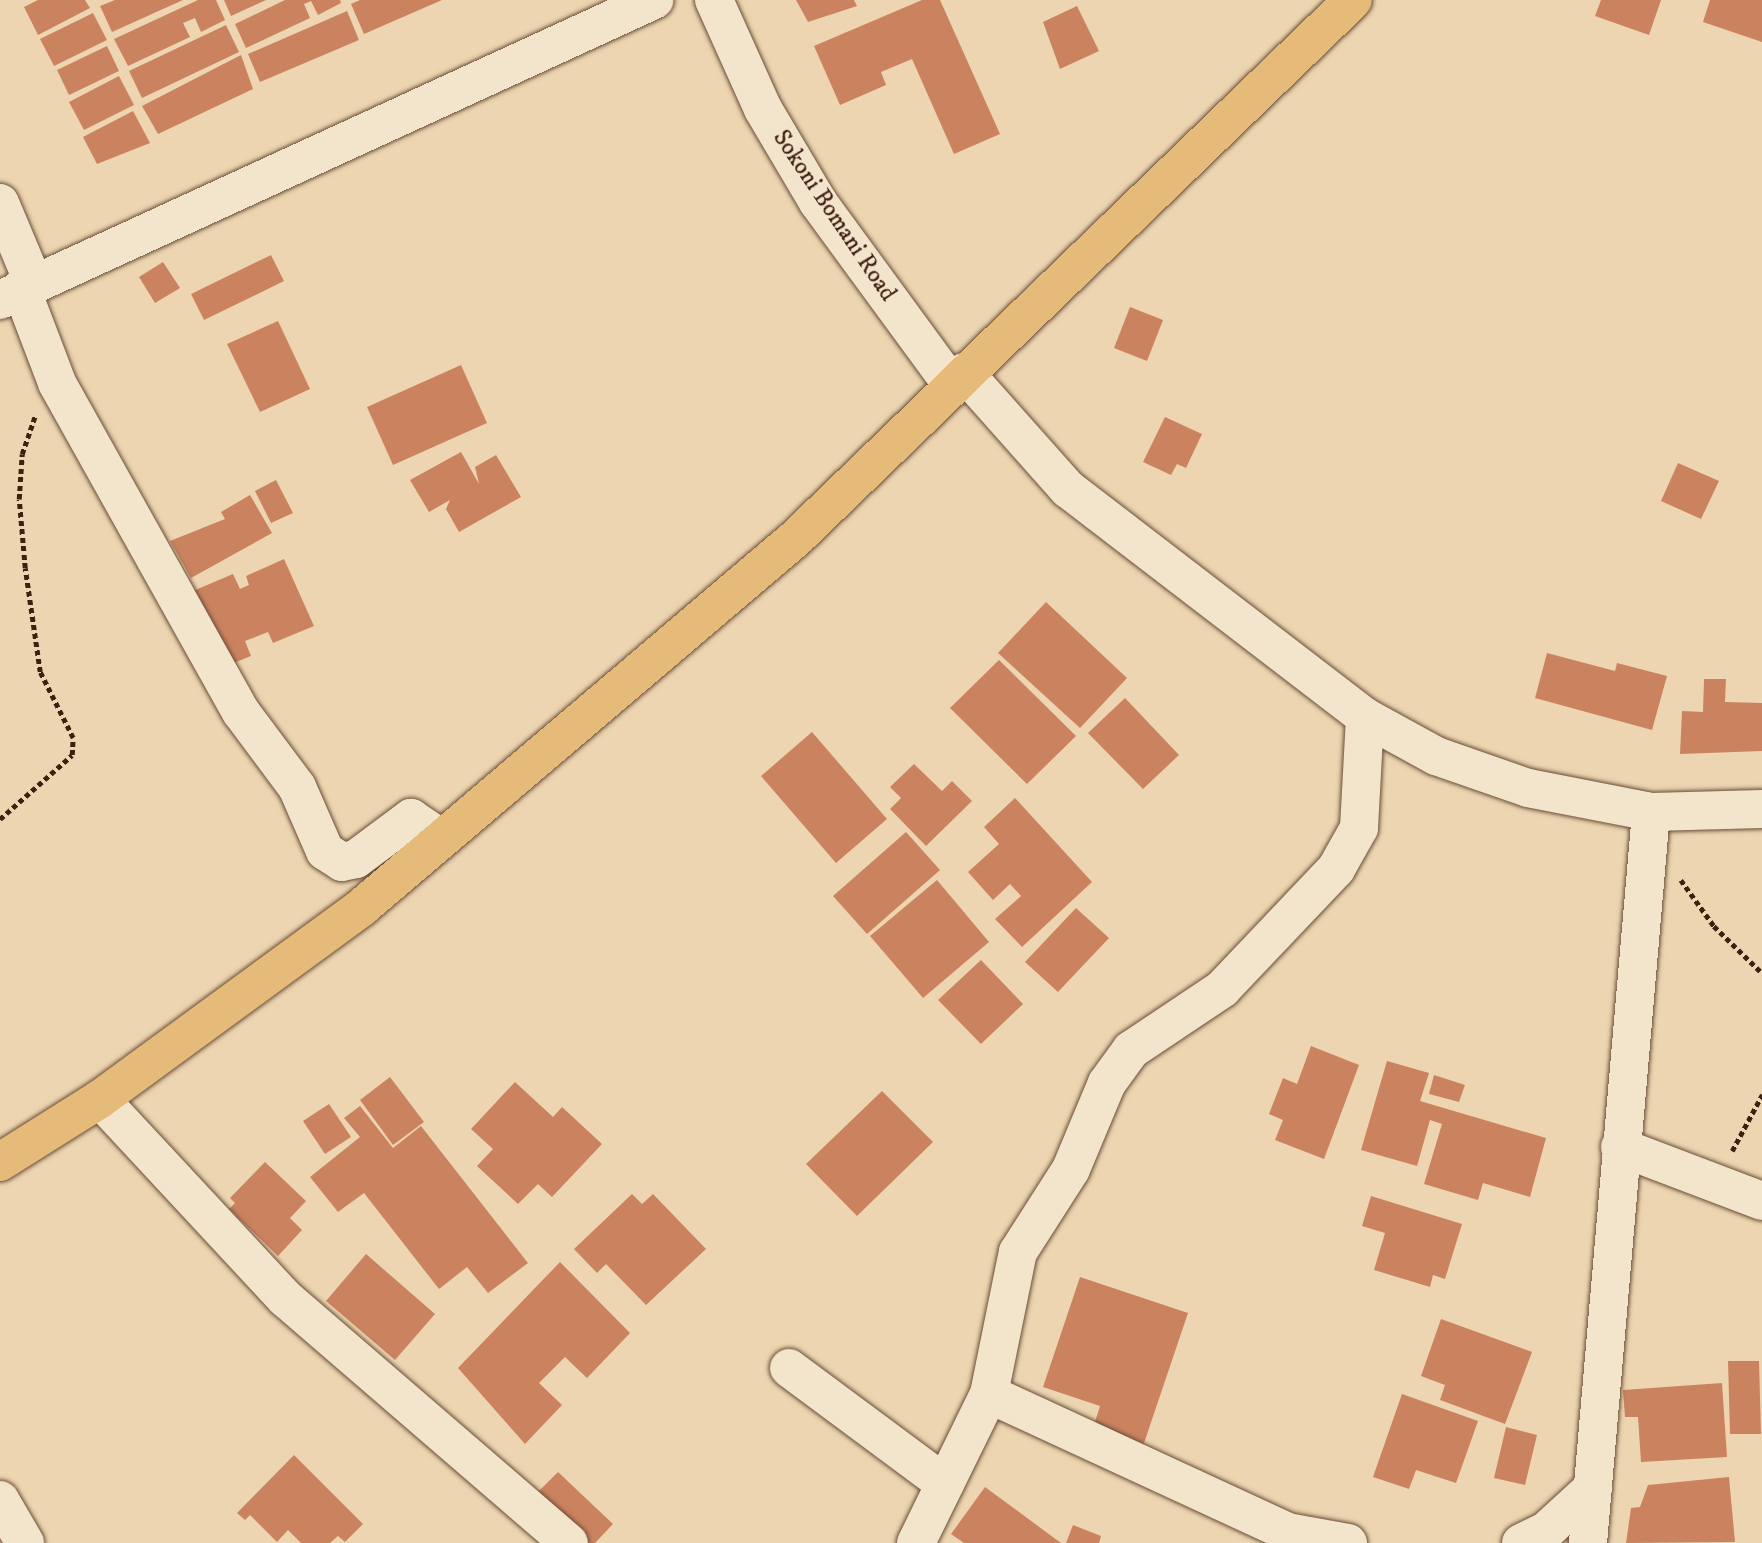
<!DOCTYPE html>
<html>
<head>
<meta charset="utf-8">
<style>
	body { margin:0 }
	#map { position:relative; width:1762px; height:1543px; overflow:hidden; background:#ecd5b0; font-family:"IM FELL DW Pica",serif }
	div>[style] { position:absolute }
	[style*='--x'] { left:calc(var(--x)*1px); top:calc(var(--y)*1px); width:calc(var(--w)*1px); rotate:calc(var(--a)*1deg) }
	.building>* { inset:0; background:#cb835f }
	.path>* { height:4.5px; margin-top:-2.25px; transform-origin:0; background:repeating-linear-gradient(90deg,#3e2010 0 5px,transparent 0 8.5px) }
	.roads { filter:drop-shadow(0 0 2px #6a4d38) drop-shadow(0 0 2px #6a4d38) }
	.minor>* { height:38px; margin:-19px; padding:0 19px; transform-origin:19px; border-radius:19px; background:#f3e4cc }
	.major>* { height:38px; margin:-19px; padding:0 19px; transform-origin:19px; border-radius:19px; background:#e6ba78 }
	span { translate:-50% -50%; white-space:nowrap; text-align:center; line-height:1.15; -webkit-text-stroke:6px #f3e4cc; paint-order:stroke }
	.street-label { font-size:24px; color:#3e2010 }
</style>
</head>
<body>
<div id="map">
	<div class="building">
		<div style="clip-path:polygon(38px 0,85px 0,90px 8px,38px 35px,24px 7px)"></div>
		<div style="clip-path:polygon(115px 0,183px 0,112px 32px,100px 6px)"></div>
		<div style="clip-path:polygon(198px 0,216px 0,225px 20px,201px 32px,195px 18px,183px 23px,190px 37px,128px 66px,114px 39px)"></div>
		<div style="clip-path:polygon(224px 0,266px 0,231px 16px)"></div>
		<div style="clip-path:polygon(285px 0,340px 0,341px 3px,318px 15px,311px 1px,304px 4px,310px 18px,246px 48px,235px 24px)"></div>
		<div style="clip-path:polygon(360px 0,442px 0,364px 34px,351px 4px)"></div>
		<div style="clip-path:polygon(796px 0,854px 0,857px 6px,808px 22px)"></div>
		<div style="clip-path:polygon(922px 0,940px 0,1000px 134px,954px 154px,912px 59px,881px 72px,886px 85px,840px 105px,814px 46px)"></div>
		<div style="clip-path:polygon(1601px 0,1661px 0,1649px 35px,1595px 16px)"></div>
		<div style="clip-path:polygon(1710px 0,1762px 0,1762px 42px,1703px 22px)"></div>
		<div style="clip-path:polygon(1077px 6px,1099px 51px,1060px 69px,1043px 22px)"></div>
		<div style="clip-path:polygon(347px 11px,359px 40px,260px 82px,248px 54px)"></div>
		<div style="clip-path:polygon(93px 13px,107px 40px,54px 66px,40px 39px)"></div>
		<div style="clip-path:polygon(226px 25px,239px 52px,142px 98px,129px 71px)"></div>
		<div style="clip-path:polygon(107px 46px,119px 71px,69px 95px,57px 70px)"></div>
		<div style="clip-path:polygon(241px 55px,253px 89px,158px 134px,142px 106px)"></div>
		<div style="clip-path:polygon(119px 76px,134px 105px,84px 130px,69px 102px)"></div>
		<div style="clip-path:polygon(133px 111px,150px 143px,97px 164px,83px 137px)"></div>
		<div style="clip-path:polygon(271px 255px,284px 281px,204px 320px,191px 294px)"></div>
		<div style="clip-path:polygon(163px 262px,180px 288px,155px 303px,139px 277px)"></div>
		<div style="clip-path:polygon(1130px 307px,1163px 320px,1147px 361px,1114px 348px)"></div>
		<div style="clip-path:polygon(278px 321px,310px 389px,260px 412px,227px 344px)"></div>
		<div style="clip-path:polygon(461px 365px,487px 423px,393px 465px,367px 407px)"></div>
		<div style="clip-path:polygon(1165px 417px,1202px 434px,1186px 468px,1177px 464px,1171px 475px,1143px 462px)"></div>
		<div style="clip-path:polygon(461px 452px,479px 484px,475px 467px,496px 455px,521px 497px,459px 532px,446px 509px,450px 500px,429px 512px,410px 480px)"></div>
		<div style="clip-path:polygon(1678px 463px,1719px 481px,1701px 519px,1661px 501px)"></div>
		<div style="clip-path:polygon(276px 480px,293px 513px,271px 523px,255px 491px)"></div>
		<div style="clip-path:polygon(250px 495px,272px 533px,191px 578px,170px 541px,225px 519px,221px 512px)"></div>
		<div style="clip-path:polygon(284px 559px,314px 626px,273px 643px,268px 632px,245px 641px,251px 656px,226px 666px,193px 591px,233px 574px,240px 589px,249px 585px,246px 576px)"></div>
		<div style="clip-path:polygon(1046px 602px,1127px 678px,1080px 728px,998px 653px)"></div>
		<div style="clip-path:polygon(1547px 653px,1615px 671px,1617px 663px,1667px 676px,1652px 730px,1535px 698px)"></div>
		<div style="clip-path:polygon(999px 660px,1076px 736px,1027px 784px,950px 708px)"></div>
		<div style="clip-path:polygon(1704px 679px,1726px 679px,1725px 702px,1762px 703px,1762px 751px,1680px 754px,1682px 711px,1703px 712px)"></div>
		<div style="clip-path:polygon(1125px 698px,1179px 755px,1143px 789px,1088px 733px)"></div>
		<div style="clip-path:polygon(812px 732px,887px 819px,836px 863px,761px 776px)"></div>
		<div style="clip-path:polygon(914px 764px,942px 791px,952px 781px,972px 801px,926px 846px,890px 809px,901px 798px,890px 787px)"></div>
		<div style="clip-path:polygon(1015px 798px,1092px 882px,1022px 947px,995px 919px,1021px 896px,1010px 884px,993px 900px,968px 872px,999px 844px,984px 827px)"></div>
		<div style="clip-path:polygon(906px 832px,940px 870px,867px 934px,833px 896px)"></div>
		<div style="clip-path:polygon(937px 880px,989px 942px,923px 998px,870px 936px)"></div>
		<div style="clip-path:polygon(1076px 908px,1109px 938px,1058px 992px,1025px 962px)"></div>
		<div style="clip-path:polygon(981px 960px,1023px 1004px,981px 1044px,938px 1000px)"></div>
		<div style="clip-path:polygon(1311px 1046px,1359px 1065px,1324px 1159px,1275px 1140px,1283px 1120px,1269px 1114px,1283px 1078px,1297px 1084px)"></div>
		<div style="clip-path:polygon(1387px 1061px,1429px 1073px,1420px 1101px,1546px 1138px,1530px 1197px,1483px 1183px,1478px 1200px,1424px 1184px,1442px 1124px,1430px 1120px,1417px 1166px,1361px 1150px)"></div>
		<div style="clip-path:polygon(1434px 1075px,1465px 1085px,1459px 1102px,1429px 1094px)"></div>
		<div style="clip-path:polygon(390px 1077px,424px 1122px,393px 1145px,360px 1100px)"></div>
		<div style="clip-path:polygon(515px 1082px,553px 1117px,562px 1107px,602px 1144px,552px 1197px,538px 1184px,518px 1204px,477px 1166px,493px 1149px,471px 1129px)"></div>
		<div style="clip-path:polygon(882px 1091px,933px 1142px,857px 1216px,806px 1164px)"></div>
		<div style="clip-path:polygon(329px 1104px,351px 1137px,325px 1154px,303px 1121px)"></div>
		<div style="clip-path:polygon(360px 1106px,393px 1148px,421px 1126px,528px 1263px,488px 1293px,467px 1267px,439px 1289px,364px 1193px,338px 1212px,310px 1177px,360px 1137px,344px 1118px)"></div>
		<div style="clip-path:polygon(265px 1162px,306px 1201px,290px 1218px,302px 1230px,278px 1256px,229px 1209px,235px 1203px,230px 1198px)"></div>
		<div style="clip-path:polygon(632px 1194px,642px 1204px,653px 1194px,706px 1249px,646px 1305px,606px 1264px,597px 1273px,574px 1249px)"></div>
		<div style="clip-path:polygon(1371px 1196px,1462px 1224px,1445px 1279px,1433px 1275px,1430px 1287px,1374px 1270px,1385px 1233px,1362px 1226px)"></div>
		<div style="clip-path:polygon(366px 1254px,435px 1314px,395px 1360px,326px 1301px)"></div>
		<div style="clip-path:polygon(560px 1262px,630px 1333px,587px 1378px,565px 1357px,539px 1383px,562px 1405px,525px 1444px,458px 1368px)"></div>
		<div style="clip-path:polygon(1080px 1277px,1188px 1313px,1141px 1452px,1091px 1435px,1100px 1406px,1043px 1387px)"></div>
		<div style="clip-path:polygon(1441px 1319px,1532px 1352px,1505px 1424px,1440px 1400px,1445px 1385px,1421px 1376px)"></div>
		<div style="clip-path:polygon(1728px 1361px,1759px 1361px,1761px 1434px,1730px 1434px)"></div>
		<div style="clip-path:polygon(1722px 1383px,1727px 1457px,1641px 1462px,1638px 1417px,1625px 1417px,1623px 1390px)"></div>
		<div style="clip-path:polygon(1402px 1394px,1478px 1421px,1456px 1483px,1416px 1470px,1409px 1489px,1373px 1477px)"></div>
		<div style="clip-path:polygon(1506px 1427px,1537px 1435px,1525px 1485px,1494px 1478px)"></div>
		<div style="clip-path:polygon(294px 1455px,363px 1524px,345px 1542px,338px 1536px,330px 1543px,301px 1543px,288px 1530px,277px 1542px,250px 1515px,245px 1520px,237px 1513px)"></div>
		<div style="clip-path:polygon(558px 1472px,613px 1524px,595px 1543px,584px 1543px,534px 1496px)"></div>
		<div style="clip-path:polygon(1729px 1477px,1735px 1542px,1626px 1543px,1631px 1508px,1640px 1507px,1648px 1485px)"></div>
		<div style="clip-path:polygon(985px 1487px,1061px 1543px,964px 1543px,951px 1534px)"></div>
		<div style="clip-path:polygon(1073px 1525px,1101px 1536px,1099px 1543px,1066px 1543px)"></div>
	</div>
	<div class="path">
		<div style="--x:0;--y:819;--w:96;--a:-41.6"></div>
		<div style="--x:72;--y:755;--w:17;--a:-87"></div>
		<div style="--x:73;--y:738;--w:74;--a:-116.6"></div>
		<div style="--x:40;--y:672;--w:105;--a:-98.2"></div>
		<div style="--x:25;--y:568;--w:69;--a:-95"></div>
		<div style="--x:19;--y:499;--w:45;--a:-86.2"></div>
		<div style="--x:22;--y:454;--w:40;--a:-71.1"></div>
		<div style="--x:1681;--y:880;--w:57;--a:54.3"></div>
		<div style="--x:1714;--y:926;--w:67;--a:44.4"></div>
		<div style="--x:1732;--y:1151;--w:64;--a:-61.8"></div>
	</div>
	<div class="roads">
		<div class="minor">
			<div style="--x:714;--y:0;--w:120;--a:65.8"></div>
			<div style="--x:763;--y:109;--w:108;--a:59.4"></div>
			<div style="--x:818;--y:202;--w:225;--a:53.8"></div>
			<div style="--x:0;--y:203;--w:86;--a:67.3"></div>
			<div style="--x:21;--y:288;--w:102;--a:69.2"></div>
			<div style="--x:57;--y:383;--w:377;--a:60.8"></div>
			<div style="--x:241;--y:712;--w:94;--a:53.3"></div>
			<div style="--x:297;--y:787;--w:70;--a:66.4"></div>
			<div style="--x:325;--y:851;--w:20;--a:33"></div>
			<div style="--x:342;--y:862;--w:14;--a:-12"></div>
			<div style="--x:356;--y:859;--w:69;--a:-36.7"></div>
			<div style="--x:411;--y:818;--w:37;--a:34"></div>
			<div style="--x:0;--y:300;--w:720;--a:-24.64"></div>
			<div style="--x:964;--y:372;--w:157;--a:48.4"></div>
			<div style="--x:1068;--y:489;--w:374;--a:37.5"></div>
			<div style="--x:1365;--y:717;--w:81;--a:28.8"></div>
			<div style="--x:1436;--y:756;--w:97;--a:19.2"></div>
			<div style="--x:1528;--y:788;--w:125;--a:11"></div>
			<div style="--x:1651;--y:812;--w:111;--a:-1.5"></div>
			<div style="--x:100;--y:1099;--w:272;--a:47.1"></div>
			<div style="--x:285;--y:1298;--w:375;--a:40.8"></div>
			<div style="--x:1620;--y:1147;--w:152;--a:20.8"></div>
			<div style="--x:789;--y:1368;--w:194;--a:36.6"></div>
			<div style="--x:989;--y:1394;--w:328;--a:24.8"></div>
			<div style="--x:1287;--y:1532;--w:62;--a:10.2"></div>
			<div style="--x:0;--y:1500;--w:50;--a:59.8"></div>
			<div style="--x:916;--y:1543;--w:166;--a:-63.9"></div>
			<div style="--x:989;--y:1394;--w:145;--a:-78.5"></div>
			<div style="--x:1018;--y:1252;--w:98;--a:-57.4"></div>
			<div style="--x:1071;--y:1169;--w:93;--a:-67.3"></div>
			<div style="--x:1107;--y:1083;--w:41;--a:-54"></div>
			<div style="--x:1131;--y:1050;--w:110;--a:-33.8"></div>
			<div style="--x:1222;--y:989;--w:166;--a:-46.5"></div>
			<div style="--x:1336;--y:869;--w:47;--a:-60.7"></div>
			<div style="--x:1359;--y:828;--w:111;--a:-86.9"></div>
			<div style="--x:1521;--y:1543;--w:28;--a:-26"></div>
			<div style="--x:1546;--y:1531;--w:64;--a:-42.5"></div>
			<div style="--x:1588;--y:1543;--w:734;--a:-85.07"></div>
		</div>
		<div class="major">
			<div style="--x:0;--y:1162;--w:118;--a:-32.2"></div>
			<div style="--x:100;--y:1099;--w:325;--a:-36.2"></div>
			<div style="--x:362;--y:907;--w:570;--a:-40.37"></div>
			<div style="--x:796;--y:538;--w:774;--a:-44.01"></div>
		</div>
	</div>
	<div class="street-label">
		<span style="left:834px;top:216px;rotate:56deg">Sokoni Bomani Road</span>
	</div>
</div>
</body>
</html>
